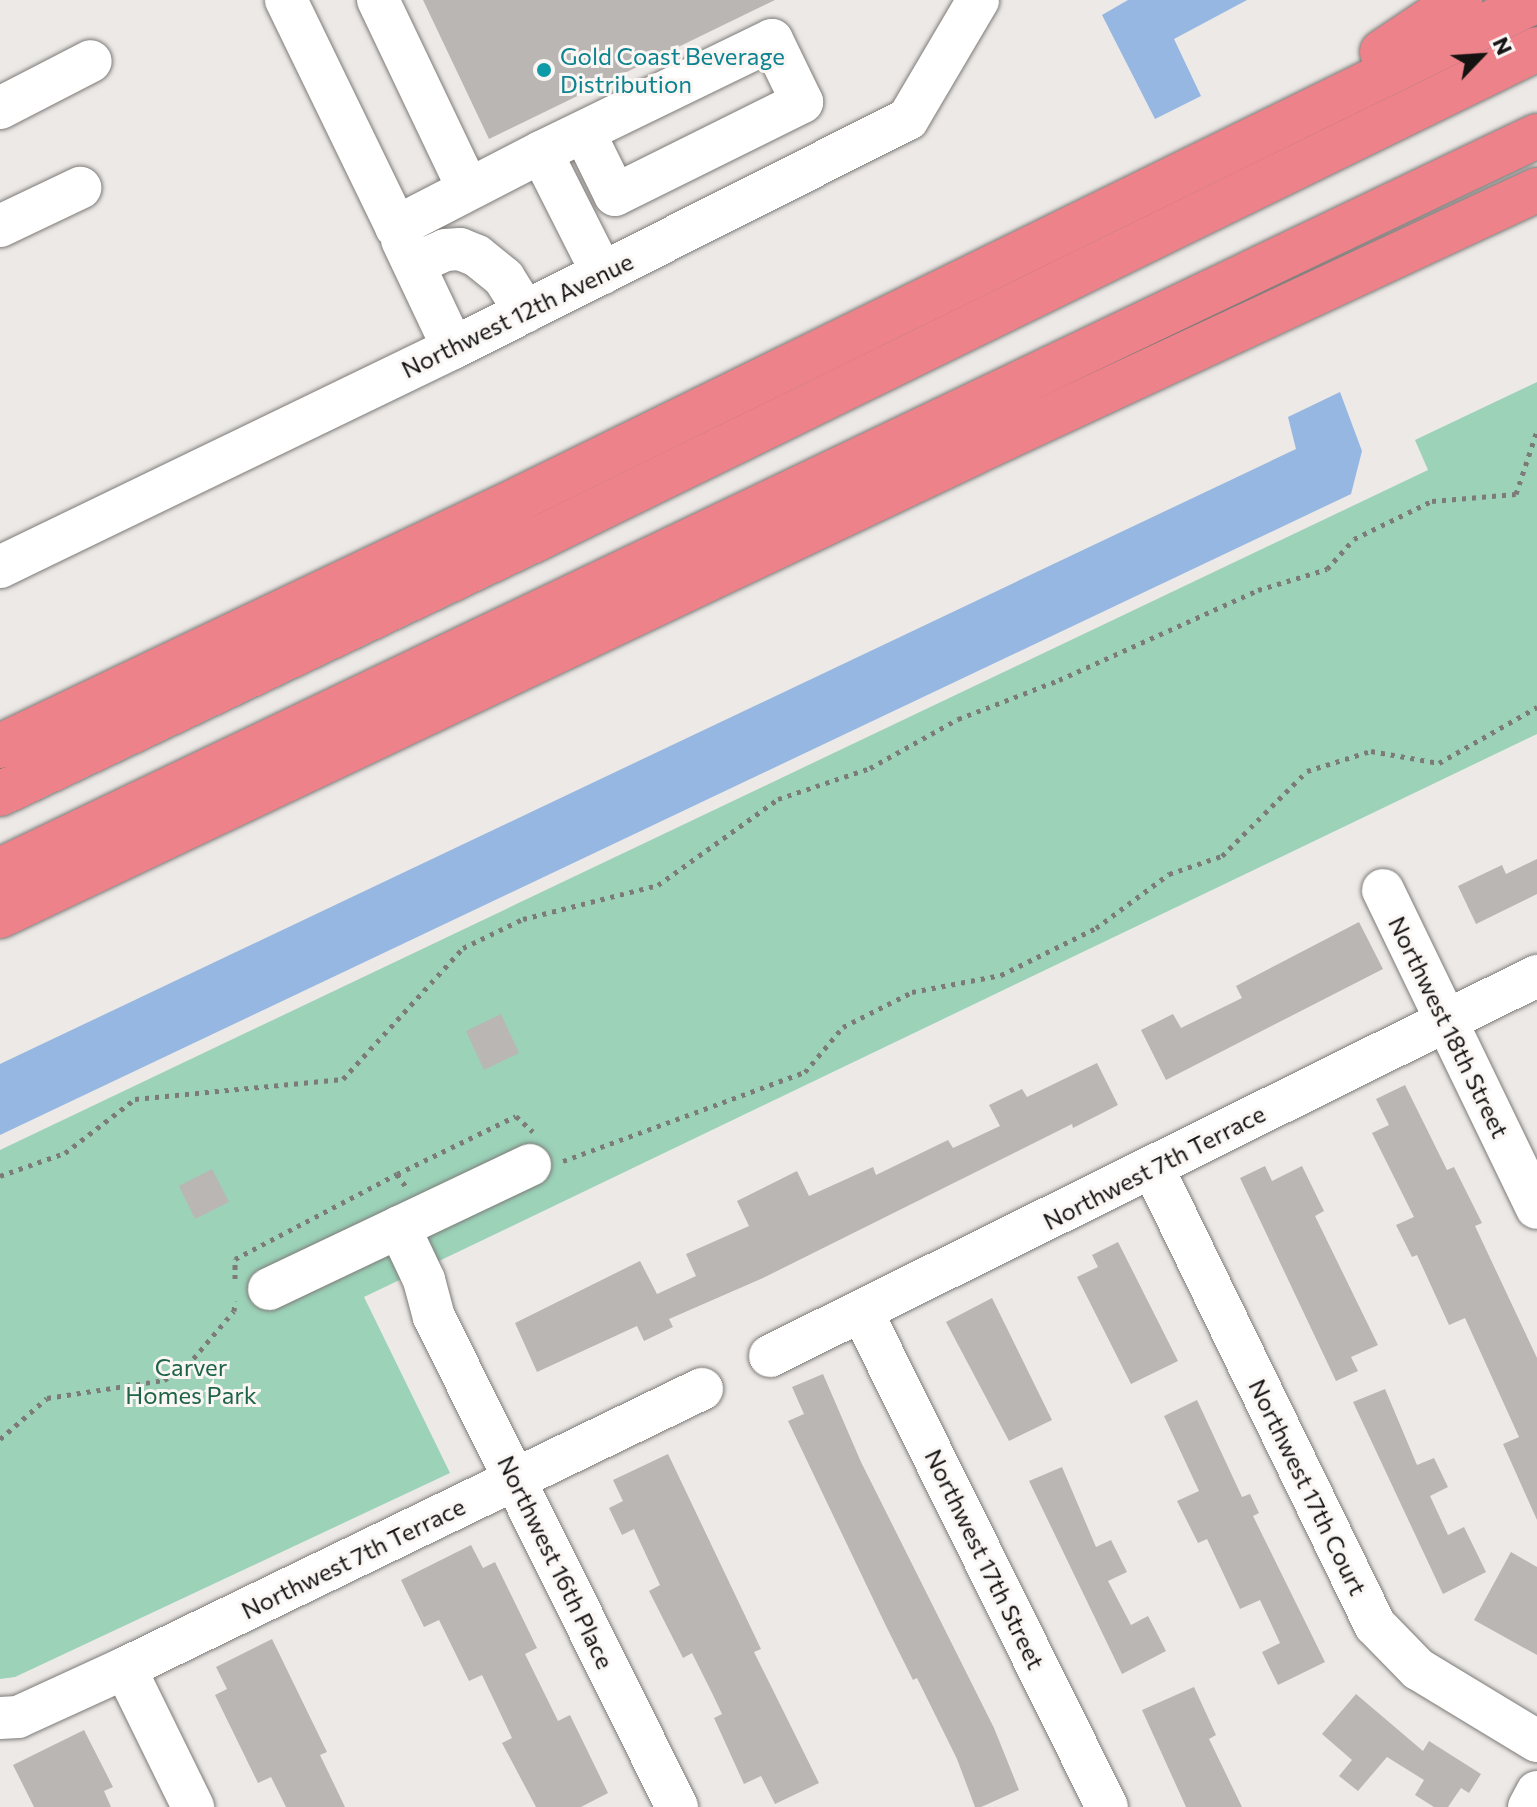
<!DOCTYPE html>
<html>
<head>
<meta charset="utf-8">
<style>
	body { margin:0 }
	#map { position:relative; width:1537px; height:1807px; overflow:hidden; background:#ece9e6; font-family:Commissioner,sans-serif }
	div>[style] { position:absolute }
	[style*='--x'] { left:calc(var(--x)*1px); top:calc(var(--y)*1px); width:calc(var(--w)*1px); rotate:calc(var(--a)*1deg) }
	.green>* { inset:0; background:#9bd2b8 }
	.water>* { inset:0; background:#95b7e2 }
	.building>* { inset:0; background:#bab6b4 }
	.path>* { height:5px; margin-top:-2.5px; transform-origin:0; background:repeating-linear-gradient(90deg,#7d7b79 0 4px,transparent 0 10px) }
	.roads { filter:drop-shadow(0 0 2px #7d7a78) drop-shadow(0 0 2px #7d7a78) }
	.minor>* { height:42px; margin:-21px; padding:0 21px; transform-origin:21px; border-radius:21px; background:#fff }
	.highway>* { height:44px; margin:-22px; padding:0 22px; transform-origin:22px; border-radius:22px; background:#ee828a }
	.dots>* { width:22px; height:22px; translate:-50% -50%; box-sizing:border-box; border:4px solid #faf6f4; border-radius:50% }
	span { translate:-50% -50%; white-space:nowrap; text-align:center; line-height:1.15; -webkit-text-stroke:6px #faf6f4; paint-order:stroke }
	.culture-label { font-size:24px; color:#0d838f }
	.left { translate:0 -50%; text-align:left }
	.street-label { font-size:24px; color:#141312 }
	.park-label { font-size:24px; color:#1e6349 }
	.north { position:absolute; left:1441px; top:16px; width:80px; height:80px; -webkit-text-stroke:6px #faf6f4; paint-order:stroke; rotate:65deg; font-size:22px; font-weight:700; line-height:32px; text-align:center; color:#141312 }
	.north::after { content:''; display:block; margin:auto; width:28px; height:36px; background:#141312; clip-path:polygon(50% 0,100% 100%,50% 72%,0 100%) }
</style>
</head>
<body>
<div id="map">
	<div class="green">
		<div style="clip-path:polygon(1537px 382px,1537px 734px,364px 1297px,450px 1473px,15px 1677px,0 1679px,0 1150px,1428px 470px,1415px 440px)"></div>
	</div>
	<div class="water">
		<div style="clip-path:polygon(1128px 0,1247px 0,1174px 39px,1201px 96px,1155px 119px,1102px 15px)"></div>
		<div style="clip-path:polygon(1340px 392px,1362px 451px,1351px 494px,0 1135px,0 1064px,1296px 449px,1288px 417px)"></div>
	</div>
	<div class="building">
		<div style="clip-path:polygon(423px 0,775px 0,489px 139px)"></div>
		<div style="clip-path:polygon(1537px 859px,1537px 894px,1476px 924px,1458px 886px,1502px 865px,1506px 874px)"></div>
		<div style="clip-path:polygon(1359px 922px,1383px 969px,1166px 1080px,1141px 1030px,1173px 1014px,1181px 1028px,1242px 998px,1236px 986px)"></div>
		<div style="clip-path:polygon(501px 1014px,519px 1053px,484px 1070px,466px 1031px)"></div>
		<div style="clip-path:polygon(1097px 1063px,1118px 1105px,1073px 1128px,1072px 1124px,763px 1278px,669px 1319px,673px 1327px,644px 1341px,637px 1326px,537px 1372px,515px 1323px,640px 1261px,657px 1294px,696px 1276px,686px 1254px,749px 1226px,737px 1201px,797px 1171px,809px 1196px,873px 1167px,876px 1175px,948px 1140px,953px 1148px,1000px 1126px,989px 1105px,1022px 1089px,1027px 1097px)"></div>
		<div style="clip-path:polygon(1405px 1085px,1447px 1170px,1454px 1167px,1482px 1223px,1475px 1226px,1537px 1358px,1537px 1520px,1503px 1444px,1519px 1437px,1465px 1318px,1449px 1325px,1417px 1255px,1412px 1257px,1396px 1225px,1414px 1217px,1372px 1133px,1389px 1125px,1376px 1099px)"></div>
		<div style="clip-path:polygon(1265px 1166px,1272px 1181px,1302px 1166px,1324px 1211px,1315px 1216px,1378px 1345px,1351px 1357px,1358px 1371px,1336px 1381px,1240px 1178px)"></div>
		<div style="clip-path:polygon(212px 1169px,229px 1202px,195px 1219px,179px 1186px)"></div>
		<div style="clip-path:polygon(1118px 1242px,1178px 1361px,1131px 1384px,1077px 1277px,1098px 1267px,1092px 1255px)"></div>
		<div style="clip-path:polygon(992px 1298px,1052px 1420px,1009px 1441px,946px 1322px)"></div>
		<div style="clip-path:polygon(823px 1374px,861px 1462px,994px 1728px,1019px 1790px,981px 1807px,975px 1807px,957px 1759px,917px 1678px,913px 1680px,886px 1626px,788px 1421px,804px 1414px,792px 1387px)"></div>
		<div style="clip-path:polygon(1385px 1389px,1417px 1465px,1434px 1458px,1448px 1487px,1430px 1496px,1448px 1535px,1464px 1527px,1486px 1572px,1443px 1594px,1353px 1402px)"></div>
		<div style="clip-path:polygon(1197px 1400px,1242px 1497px,1250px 1494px,1259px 1513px,1253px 1516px,1325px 1662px,1278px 1685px,1262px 1652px,1280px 1643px,1260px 1600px,1240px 1609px,1207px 1539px,1198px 1543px,1177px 1501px,1199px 1491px,1164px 1416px)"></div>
		<div style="clip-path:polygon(668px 1454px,761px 1649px,754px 1652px,819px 1783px,775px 1804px,761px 1776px,744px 1784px,714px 1718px,722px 1714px,712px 1693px,692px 1653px,683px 1658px,649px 1591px,660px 1585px,634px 1529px,622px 1535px,609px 1508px,623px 1501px,613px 1480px)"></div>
		<div style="clip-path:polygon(1062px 1467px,1096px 1547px,1111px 1540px,1127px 1572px,1108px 1581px,1131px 1625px,1148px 1616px,1166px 1651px,1122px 1674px,1029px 1481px)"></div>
		<div style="clip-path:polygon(471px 1545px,483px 1568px,495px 1562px,537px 1648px,525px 1654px,558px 1721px,570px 1715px,608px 1793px,581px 1807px,536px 1807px,502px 1743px,512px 1738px,482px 1675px,469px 1681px,439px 1620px,424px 1627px,401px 1580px)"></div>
		<div style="clip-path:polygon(1511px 1552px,1537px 1567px,1537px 1655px,1474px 1620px)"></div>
		<div style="clip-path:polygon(272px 1639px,327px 1752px,320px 1755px,345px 1807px,286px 1807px,271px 1777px,258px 1783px,215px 1695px,227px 1689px,216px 1667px)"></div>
		<div style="clip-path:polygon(1194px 1687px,1216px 1735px,1209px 1739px,1242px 1807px,1186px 1807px,1142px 1710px)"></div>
		<div style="clip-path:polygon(1356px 1694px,1423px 1751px,1429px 1741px,1481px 1774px,1469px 1793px,1461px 1788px,1448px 1807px,1434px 1807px,1415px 1795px,1424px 1780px,1387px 1757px,1358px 1791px,1339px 1776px,1352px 1760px,1322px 1734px)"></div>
		<div style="clip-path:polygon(84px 1730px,113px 1787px,104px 1791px,111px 1807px,34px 1807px,13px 1765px)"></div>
	</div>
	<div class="path">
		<div style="--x:563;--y:1161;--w:258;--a:-20.2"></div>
		<div style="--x:805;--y:1072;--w:59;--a:-49.8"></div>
		<div style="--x:843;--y:1027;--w:77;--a:-26.9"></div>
		<div style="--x:912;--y:992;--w:91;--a:-10.8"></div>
		<div style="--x:1001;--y:975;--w:106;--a:-26.3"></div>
		<div style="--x:1096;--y:928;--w:91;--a:-36.5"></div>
		<div style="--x:1169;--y:874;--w:56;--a:-18.8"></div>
		<div style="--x:1222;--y:856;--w:120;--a:-45"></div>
		<div style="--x:1307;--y:771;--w:67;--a:-17.4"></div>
		<div style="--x:1371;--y:751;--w:69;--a:10"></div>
		<div style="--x:1439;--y:763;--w:113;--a:-29.7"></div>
		<div style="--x:397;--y:1174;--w:132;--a:-26"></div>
		<div style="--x:516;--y:1116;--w:23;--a:43"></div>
		<div style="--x:0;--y:1176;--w:69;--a:-19.5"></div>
		<div style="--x:65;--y:1153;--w:88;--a:-37.6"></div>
		<div style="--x:135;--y:1099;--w:209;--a:-5.5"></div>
		<div style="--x:343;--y:1079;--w:178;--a:-47.5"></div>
		<div style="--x:463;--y:948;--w:67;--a:-25.8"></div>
		<div style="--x:523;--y:919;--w:139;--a:-14.1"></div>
		<div style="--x:658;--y:885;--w:148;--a:-35.6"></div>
		<div style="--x:778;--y:799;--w:97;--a:-18.6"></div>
		<div style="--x:870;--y:768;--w:101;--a:-29.1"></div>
		<div style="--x:958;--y:719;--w:108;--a:-21.1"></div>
		<div style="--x:1059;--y:680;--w:218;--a:-24.3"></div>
		<div style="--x:1258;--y:590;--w:72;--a:-16.9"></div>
		<div style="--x:1327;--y:569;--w:40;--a:-48"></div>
		<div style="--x:1354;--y:539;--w:87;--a:-26"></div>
		<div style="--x:1432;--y:501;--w:84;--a:-4.8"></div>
		<div style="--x:1516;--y:494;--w:66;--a:-71.6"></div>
		<div style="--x:235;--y:1279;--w:20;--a:-90"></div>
		<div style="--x:235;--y:1259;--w:183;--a:-27.7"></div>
		<div style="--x:397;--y:1174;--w:16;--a:55"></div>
		<div style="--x:0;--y:1439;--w:62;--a:-41.1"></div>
		<div style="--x:47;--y:1398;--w:118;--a:-8.7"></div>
		<div style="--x:164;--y:1380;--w:27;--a:-31"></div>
		<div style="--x:187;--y:1366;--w:72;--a:-49.5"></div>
		<div style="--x:234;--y:1311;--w:10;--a:-84"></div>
	</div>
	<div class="roads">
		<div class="minor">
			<div style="--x:286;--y:0;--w:252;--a:64.1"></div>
			<div style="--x:396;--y:227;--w:163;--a:-27.3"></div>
			<div style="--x:378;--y:0;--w:209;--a:64.5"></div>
			<div style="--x:0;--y:108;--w:102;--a:-27.3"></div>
			<div style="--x:584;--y:132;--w:70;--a:63.8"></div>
			<div style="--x:615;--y:195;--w:209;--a:-26.4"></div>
			<div style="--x:802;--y:102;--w:69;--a:-115.8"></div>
			<div style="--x:772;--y:40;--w:257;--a:154.1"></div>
			<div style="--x:541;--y:152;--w:136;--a:63.2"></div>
			<div style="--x:0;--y:226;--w:89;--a:-25.4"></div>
			<div style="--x:402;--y:240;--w:119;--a:64.7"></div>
			<div style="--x:414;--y:264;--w:34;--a:-24"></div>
			<div style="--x:445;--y:250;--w:15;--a:-4"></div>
			<div style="--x:460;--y:249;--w:18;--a:22"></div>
			<div style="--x:477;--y:256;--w:35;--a:39"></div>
			<div style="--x:504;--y:278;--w:40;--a:58"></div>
			<div style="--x:0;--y:567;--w:503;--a:-25.8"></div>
			<div style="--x:453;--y:348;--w:509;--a:-26.72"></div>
			<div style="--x:908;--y:119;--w:138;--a:-59.5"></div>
			<div style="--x:1383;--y:890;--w:353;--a:64.2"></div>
			<div style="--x:1153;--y:1168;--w:508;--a:64.09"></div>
			<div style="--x:1375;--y:1625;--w:62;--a:45.7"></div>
			<div style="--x:1418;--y:1669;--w:139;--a:31.2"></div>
			<div style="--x:399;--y:1227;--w:59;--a:64.7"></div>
			<div style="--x:424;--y:1280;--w:38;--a:75"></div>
			<div style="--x:434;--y:1317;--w:547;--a:63.62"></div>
			<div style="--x:269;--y:1289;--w:289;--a:-25.4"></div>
			<div style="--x:862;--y:1312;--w:552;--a:63.67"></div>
			<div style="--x:770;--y:1356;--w:856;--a:-26.36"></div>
			<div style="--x:125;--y:1668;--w:155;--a:63.9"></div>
			<div style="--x:0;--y:1718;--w:18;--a:-3"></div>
			<div style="--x:18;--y:1717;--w:118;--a:-24.6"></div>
			<div style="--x:125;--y:1668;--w:641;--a:-25.81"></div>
			<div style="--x:1529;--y:1807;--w:17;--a:-62"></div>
		</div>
		<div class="highway">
			<div style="--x:1382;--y:52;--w:94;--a:-33.7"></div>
			<div style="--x:0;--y:746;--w:577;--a:-25.45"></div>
			<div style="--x:521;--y:498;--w:1131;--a:-26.11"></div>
			<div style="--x:0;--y:794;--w:597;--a:-25.41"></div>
			<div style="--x:539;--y:538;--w:1111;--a:-26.1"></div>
			<div style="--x:0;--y:870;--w:1703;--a:-25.53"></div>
			<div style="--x:0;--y:916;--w:1115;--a:-25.44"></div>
			<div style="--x:1007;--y:437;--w:585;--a:-24.99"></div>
		</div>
	</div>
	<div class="dots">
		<div style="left:544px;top:70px;background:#0f9aa8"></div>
	</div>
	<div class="culture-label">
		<span class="left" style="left:560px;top:70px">Gold Coast Beverage<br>Distribution</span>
	</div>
	<div class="street-label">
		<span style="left:517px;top:315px;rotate:-26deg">Northwest 12th Avenue</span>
		<span style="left:1449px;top:1027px;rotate:64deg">Northwest 18th Street</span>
		<span style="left:1154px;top:1167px;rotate:-27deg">Northwest 7th Terrace</span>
		<span style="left:1308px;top:1487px;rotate:64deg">Northwest 17th Court</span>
		<span style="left:353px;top:1558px;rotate:-26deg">Northwest 7th Terrace</span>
		<span style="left:985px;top:1559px;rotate:64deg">Northwest 17th Street</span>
		<span style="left:556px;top:1562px;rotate:64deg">Northwest 16th Place</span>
	</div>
	<div class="park-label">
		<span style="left:191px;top:1381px">Carver<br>Homes Park</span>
	</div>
	<div class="north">N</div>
</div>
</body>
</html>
